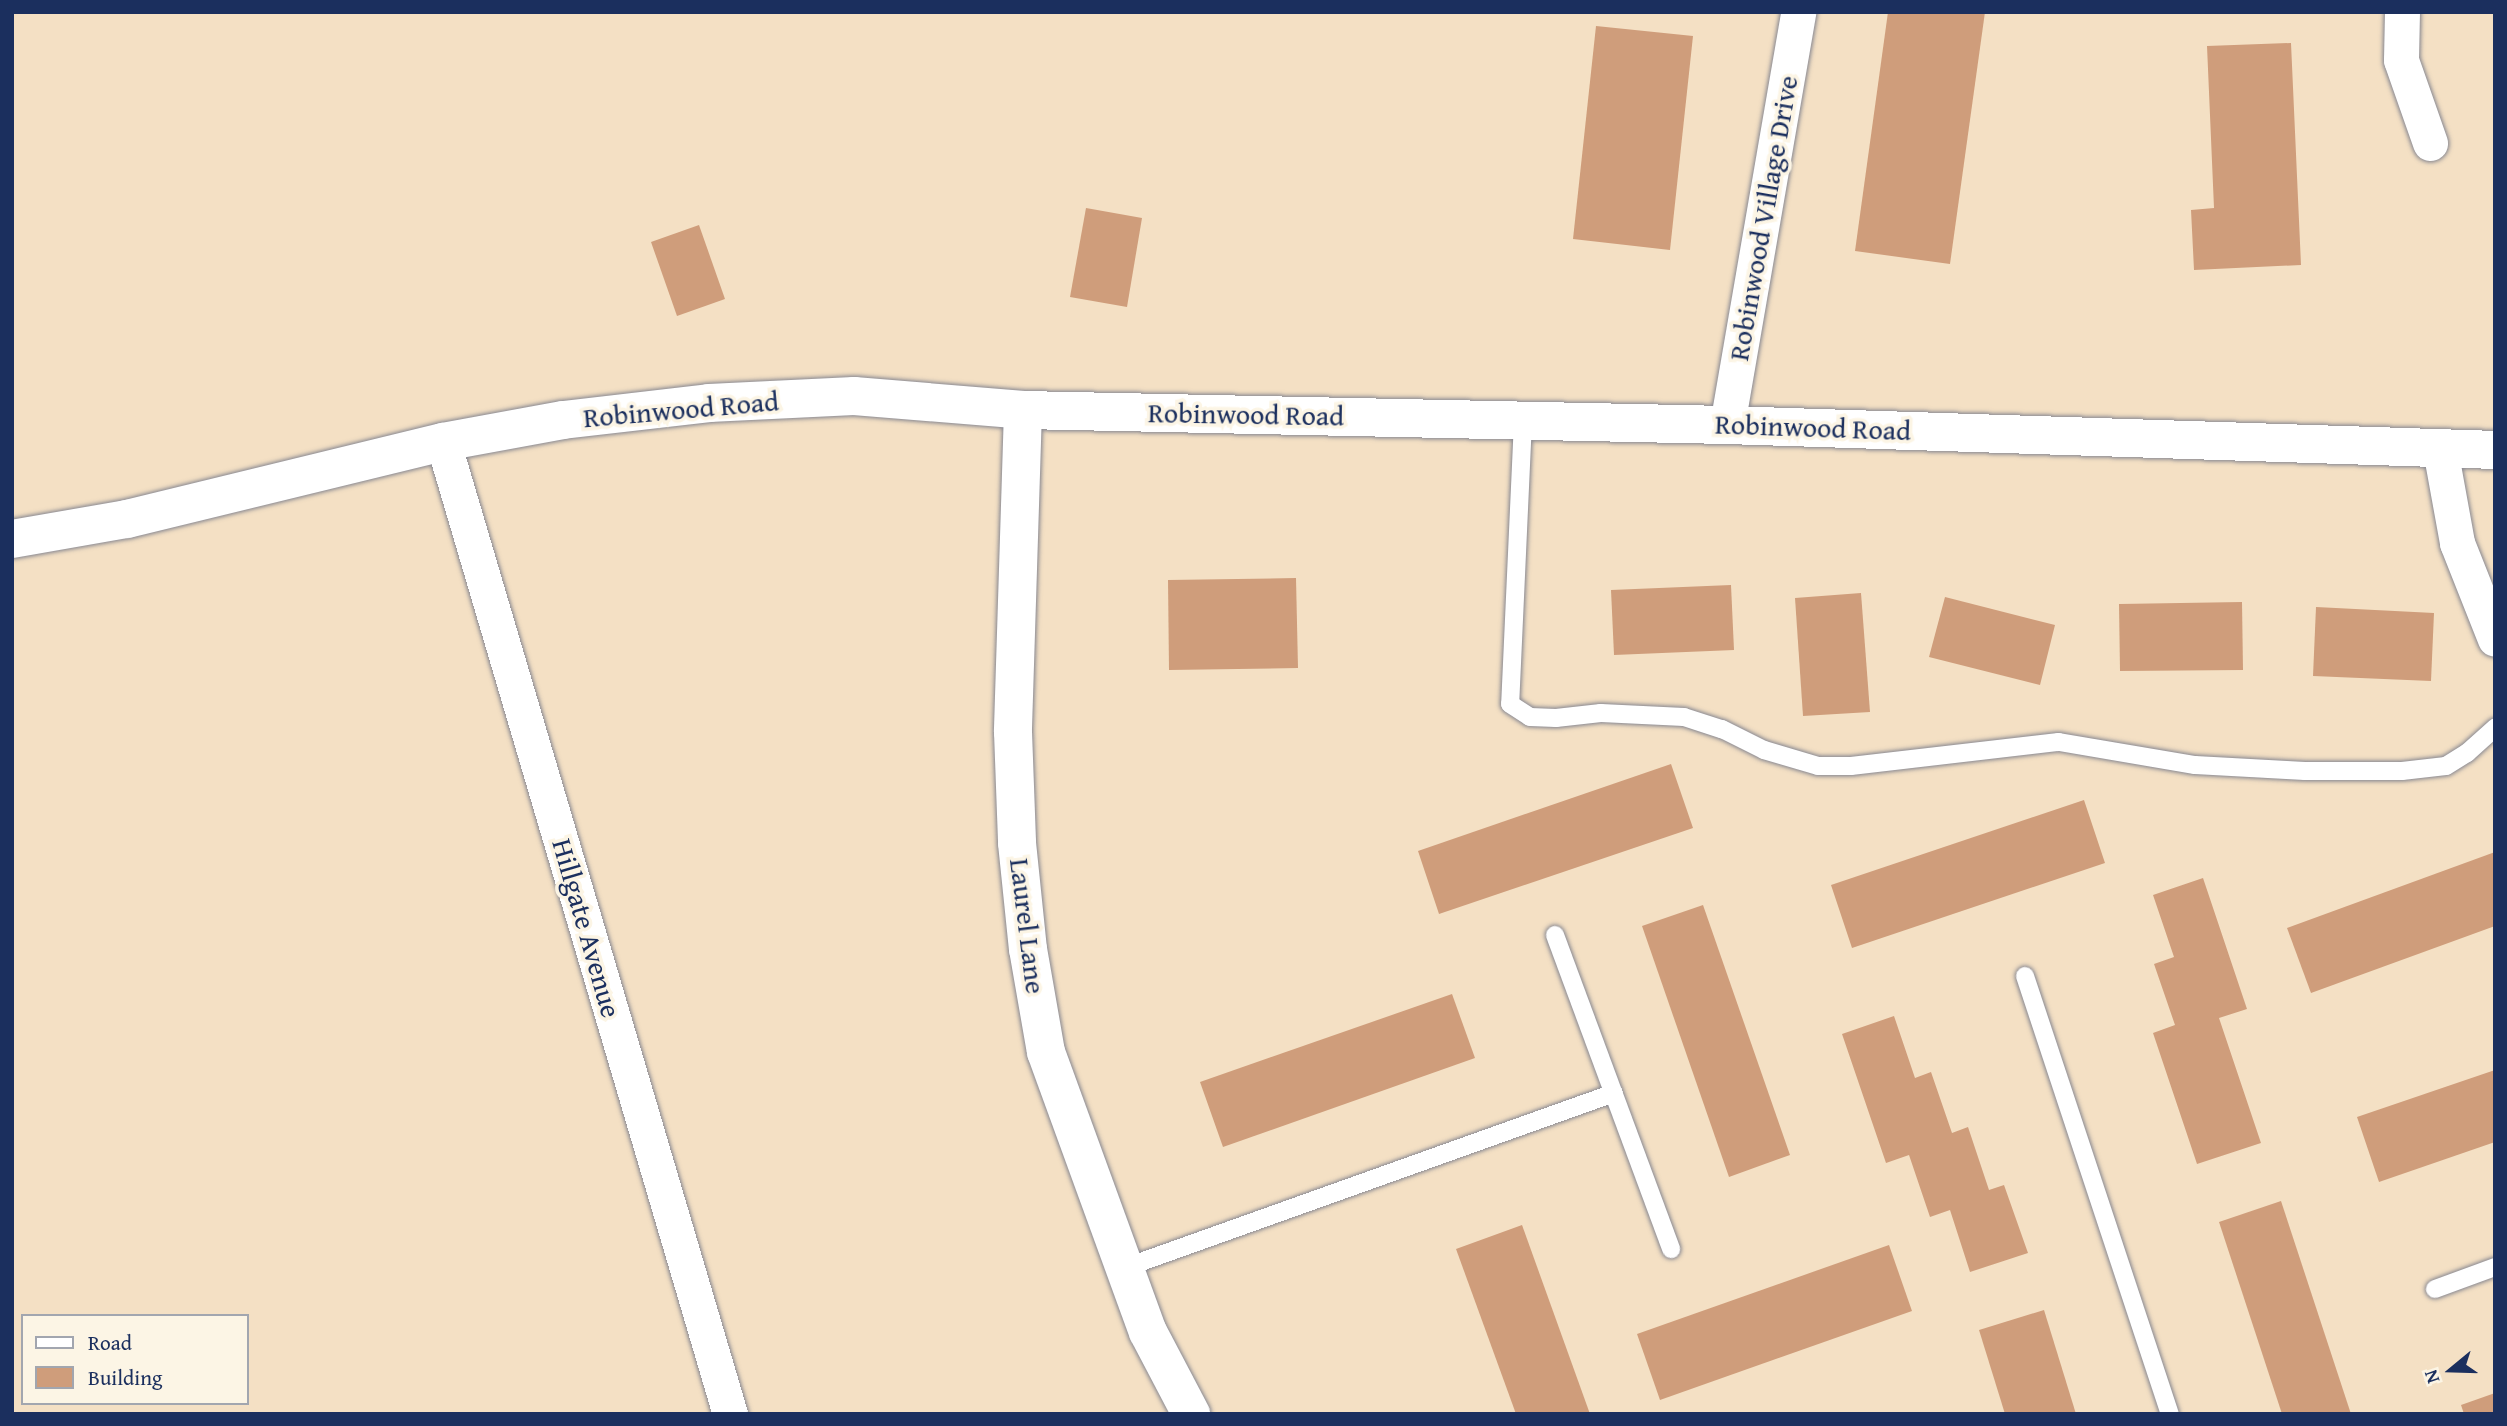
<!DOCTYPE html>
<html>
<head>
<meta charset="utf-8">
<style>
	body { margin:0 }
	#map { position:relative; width:2507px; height:1426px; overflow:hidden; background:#f4e0c4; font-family:"Gentium Book Plus",serif }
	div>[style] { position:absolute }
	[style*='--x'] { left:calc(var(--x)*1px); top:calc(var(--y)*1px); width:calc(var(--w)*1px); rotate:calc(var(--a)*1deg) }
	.building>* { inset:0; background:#cf9d7b }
	.roads { filter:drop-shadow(0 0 2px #888891) drop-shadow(0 0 2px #888891) }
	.lane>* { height:18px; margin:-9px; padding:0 9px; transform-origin:9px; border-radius:9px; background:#fff }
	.street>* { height:35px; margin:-17.5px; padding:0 17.5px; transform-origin:17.5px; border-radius:17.5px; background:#fff }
	.secondary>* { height:38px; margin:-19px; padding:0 19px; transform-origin:19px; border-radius:19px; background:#fff }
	span { translate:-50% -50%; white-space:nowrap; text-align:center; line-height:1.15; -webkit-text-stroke:7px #fcf5e5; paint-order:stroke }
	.street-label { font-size:28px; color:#1b2f5e }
	.frame { position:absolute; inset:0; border:14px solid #1b2f5e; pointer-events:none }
	.legend { position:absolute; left:21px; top:1314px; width:228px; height:91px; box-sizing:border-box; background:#fcf5e5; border:2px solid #a2a6af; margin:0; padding:9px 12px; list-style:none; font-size:21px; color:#1b2f5e }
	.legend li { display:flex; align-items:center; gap:14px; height:35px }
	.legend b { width:35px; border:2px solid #a2a6af }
	.north { position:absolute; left:2416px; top:1335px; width:70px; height:70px; -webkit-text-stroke:5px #fcf5e5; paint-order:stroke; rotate:251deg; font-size:19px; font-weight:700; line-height:28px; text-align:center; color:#1b2f5e }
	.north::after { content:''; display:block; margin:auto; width:24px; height:32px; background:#1b2f5e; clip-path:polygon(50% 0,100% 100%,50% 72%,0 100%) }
</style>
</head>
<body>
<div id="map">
	<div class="building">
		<div style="clip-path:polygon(1888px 12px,1985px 12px,1950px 264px,1855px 251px)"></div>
		<div style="clip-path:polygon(1596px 26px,1693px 36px,1670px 250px,1573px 239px)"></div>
		<div style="clip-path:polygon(2291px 43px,2301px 265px,2194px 270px,2191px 210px,2214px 208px,2207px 46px)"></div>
		<div style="clip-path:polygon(1086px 208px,1142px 218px,1127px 307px,1070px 297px)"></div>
		<div style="clip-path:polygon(699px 225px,725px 299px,677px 316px,651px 242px)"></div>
		<div style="clip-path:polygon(1296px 578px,1298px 668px,1169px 670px,1168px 580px)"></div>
		<div style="clip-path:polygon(1731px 585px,1734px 650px,1614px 655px,1611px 590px)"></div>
		<div style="clip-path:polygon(1861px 593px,1870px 712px,1803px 716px,1795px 598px)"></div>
		<div style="clip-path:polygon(1945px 597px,2055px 625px,2040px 685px,1929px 657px)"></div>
		<div style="clip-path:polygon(2242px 602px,2243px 670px,2120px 671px,2119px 604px)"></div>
		<div style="clip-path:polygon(2316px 607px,2434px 613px,2431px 681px,2313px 676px)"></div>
		<div style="clip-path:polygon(1671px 764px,1693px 828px,1439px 914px,1418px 851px)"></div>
		<div style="clip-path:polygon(2084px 800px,2105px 863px,1852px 948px,1831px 885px)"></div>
		<div style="clip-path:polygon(2495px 852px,2495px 926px,2311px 993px,2287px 928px)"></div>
		<div style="clip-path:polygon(2203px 878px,2247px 1009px,2219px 1018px,2261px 1143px,2197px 1164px,2153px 1033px,2175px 1025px,2154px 964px,2174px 957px,2153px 895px)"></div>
		<div style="clip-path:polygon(1703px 905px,1790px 1155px,1729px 1177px,1642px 926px)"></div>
		<div style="clip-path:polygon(1452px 994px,1475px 1058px,1223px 1147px,1200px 1082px)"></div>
		<div style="clip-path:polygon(1894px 1016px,1915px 1078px,1931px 1072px,1952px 1133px,1968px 1127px,1989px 1190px,2004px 1185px,2028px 1253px,1970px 1272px,1950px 1210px,1930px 1217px,1909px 1155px,1886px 1163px,1842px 1034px)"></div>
		<div style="clip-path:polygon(2495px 1070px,2495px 1142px,2379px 1182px,2357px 1117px)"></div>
		<div style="clip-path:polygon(2281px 1201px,2351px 1414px,2282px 1414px,2219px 1222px)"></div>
		<div style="clip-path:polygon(1522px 1225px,1590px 1414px,1516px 1414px,1456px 1249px)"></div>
		<div style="clip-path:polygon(1889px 1245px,1912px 1311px,1660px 1400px,1637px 1334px)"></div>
		<div style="clip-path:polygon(2044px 1310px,2076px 1414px,2005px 1414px,1979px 1330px)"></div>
		<div style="clip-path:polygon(2495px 1393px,2495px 1414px,2464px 1414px,2461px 1405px)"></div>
	</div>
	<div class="roads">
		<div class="lane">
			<div style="--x:1523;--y:421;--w:283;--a:92.6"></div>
			<div style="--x:1510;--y:704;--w:24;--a:33"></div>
			<div style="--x:1530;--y:717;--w:26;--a:2"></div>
			<div style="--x:1556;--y:718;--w:45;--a:-6.3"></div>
			<div style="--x:1601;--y:713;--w:83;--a:2.8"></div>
			<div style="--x:1684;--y:717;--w:40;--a:18"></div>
			<div style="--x:1722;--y:729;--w:47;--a:26.6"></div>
			<div style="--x:1764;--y:750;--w:56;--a:16.5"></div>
			<div style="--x:1818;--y:766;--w:33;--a:0"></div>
			<div style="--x:1851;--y:766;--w:209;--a:-6.6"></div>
			<div style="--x:2059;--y:742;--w:138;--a:9.6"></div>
			<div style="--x:2195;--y:765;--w:110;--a:3.1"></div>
			<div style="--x:2305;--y:771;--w:97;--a:0"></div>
			<div style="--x:2402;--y:771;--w:44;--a:-6.5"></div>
			<div style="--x:2446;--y:766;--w:25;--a:-32"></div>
			<div style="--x:2467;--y:753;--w:38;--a:-42"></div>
			<div style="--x:1555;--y:935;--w:335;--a:69.7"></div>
			<div style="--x:2025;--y:976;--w:461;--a:71.7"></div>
			<div style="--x:1124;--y:1268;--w:520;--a:-19.65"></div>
			<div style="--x:2435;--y:1289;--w:64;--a:-20.1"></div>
		</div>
		<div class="street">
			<div style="--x:2402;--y:12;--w:48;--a:91.2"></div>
			<div style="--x:2401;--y:60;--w:88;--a:70.7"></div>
			<div style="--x:1727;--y:425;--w:419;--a:-80.2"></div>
			<div style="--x:443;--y:442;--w:1013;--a:73.55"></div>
			<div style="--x:2440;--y:449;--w:96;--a:79.7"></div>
			<div style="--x:2457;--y:543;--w:103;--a:68.4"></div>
		</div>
		<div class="secondary">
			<div style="--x:1023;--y:410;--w:322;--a:91.8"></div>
			<div style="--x:1013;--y:732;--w:111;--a:87.9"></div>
			<div style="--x:1017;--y:843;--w:107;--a:84.1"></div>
			<div style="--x:1028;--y:949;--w:105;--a:80.1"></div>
			<div style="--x:1046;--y:1052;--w:298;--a:70"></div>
			<div style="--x:1148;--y:1332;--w:93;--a:62.3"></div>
			<div style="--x:12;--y:539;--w:117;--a:-9.9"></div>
			<div style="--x:127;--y:519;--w:325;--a:-13.7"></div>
			<div style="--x:443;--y:442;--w:122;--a:-10.4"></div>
			<div style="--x:563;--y:420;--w:147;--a:-6.6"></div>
			<div style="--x:709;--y:403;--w:145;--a:-2.8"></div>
			<div style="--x:854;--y:396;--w:170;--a:4.7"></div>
			<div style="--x:1023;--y:410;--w:704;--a:1.22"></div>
			<div style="--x:1727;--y:425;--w:768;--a:1.86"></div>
		</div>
	</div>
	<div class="street-label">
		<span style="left:1763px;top:218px;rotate:-80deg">Robinwood Village Drive</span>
		<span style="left:681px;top:409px;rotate:-5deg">Robinwood Road</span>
		<span style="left:1246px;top:414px;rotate:1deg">Robinwood Road</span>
		<span style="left:1813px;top:427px;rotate:2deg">Robinwood Road</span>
		<span style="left:1028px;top:926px;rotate:83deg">Laurel Lane</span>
		<span style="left:587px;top:928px;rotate:74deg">Hillgate Avenue</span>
	</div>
	<div class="frame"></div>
	<ul class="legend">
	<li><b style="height:9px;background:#fff"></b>Road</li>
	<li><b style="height:19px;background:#cf9d7b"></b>Building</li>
	</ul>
	<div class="north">N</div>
</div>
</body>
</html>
